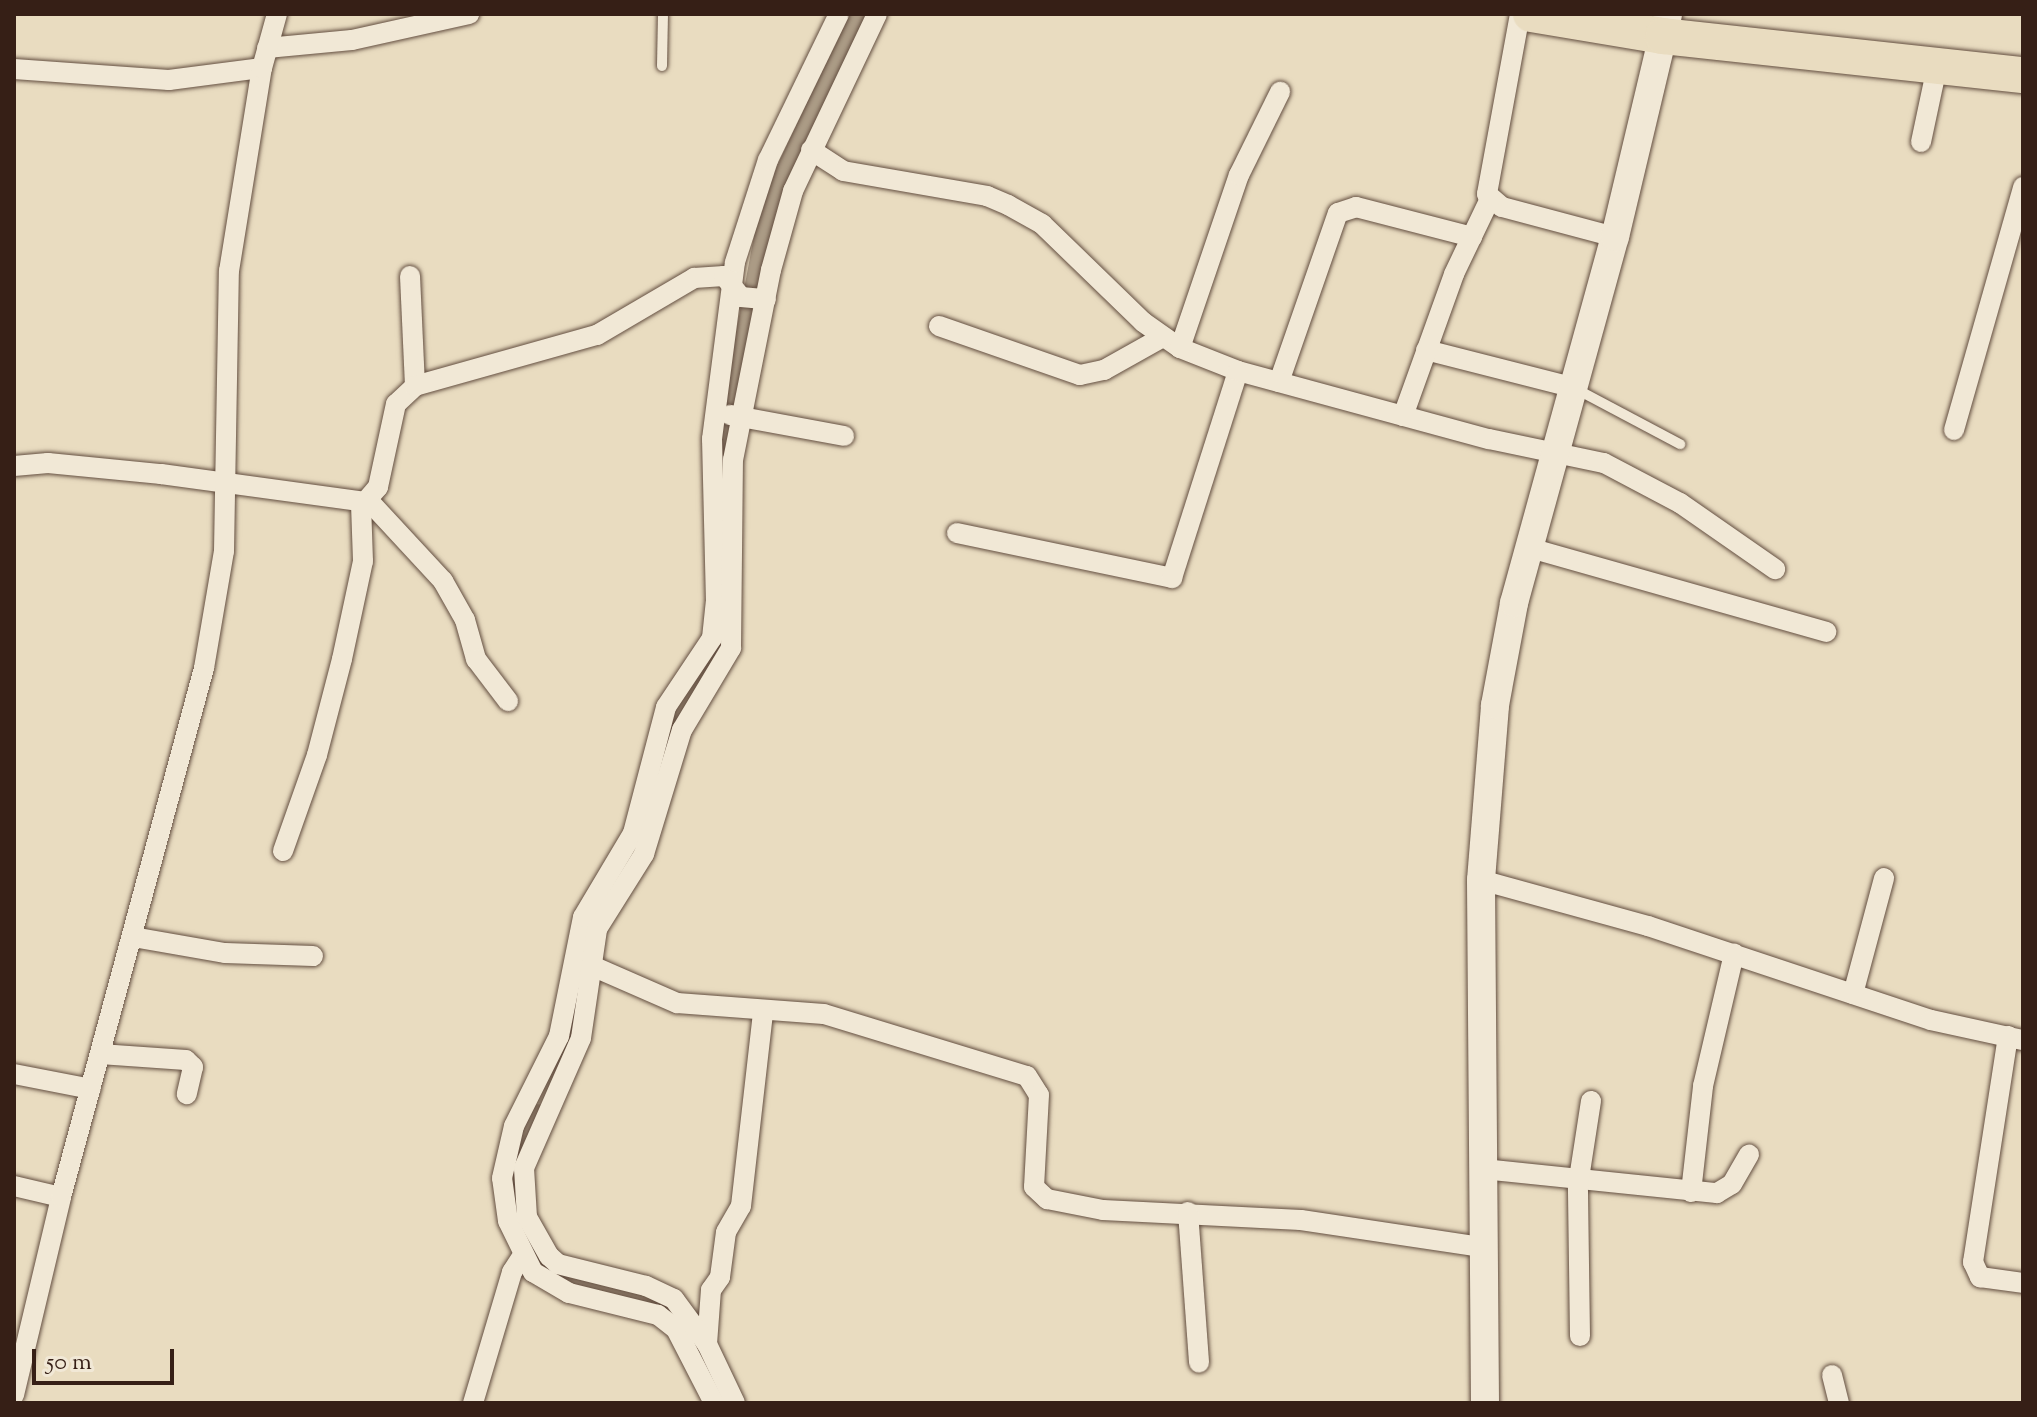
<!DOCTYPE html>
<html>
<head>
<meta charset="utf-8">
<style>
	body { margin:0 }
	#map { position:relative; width:2037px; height:1417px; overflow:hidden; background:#e9dcc0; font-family:"Sorts Mill Goudy",serif }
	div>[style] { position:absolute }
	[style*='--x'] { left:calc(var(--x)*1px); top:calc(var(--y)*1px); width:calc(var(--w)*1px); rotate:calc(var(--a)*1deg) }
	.canal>* { height:20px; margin:-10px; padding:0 10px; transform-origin:10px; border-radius:10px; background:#ac9c86 }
	.roads { filter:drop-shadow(0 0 2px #634e40) drop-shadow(0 0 2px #634e40) }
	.lane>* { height:10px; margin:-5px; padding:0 5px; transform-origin:5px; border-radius:5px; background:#f1e8d6 }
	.street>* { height:20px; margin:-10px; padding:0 10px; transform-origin:10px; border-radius:10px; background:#f1e8d6 }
	.secondary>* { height:28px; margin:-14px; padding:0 14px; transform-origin:14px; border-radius:14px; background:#f1e8d6 }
	.highway>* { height:36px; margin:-18px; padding:0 18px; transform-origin:18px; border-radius:18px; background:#e9dcc0 }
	span { translate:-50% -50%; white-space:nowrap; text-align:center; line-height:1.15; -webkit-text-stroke:6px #f1e8d6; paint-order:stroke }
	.frame { position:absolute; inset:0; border:16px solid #361f16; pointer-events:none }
	.scale { position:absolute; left:32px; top:1349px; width:142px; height:36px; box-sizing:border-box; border:4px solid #361f16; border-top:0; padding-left:10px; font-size:24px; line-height:28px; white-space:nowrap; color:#361f16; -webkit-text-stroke:6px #f1e8d6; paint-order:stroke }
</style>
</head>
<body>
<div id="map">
	<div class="canal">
		<div style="--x:724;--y:486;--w:30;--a:-92"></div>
		<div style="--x:723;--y:456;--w:255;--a:-79.4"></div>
		<div style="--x:770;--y:205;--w:211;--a:-65"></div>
		<div style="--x:679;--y:729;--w:37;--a:-74"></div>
		<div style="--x:689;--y:693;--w:46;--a:-52.9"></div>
		<div style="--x:517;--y:1182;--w:29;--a:-86"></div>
		<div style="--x:519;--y:1153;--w:43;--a:-64"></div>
		<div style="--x:522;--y:1233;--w:50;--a:53.1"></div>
		<div style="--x:552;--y:1273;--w:109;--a:18.1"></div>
	</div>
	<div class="roads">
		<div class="lane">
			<div style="--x:662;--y:66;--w:52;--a:-88.9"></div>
			<div style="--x:1576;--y:389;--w:118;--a:27.9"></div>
		</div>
		<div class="street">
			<div style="--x:1520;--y:14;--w:183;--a:100.4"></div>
			<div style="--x:1487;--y:194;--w:20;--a:41"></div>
			<div style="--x:1502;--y:207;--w:117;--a:14.9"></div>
			<div style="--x:267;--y:48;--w:85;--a:-5.4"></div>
			<div style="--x:352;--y:40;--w:120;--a:-12.5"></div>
			<div style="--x:14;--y:69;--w:155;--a:4.1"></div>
			<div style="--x:169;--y:80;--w:94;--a:-7.4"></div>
			<div style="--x:1921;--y:142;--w:77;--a:-78"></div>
			<div style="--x:811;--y:150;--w:38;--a:33"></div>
			<div style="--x:843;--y:171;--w:146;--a:9.8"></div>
			<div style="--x:987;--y:196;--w:23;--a:23"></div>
			<div style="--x:1008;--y:205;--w:39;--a:29"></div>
			<div style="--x:1042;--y:224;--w:141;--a:44.1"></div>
			<div style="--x:1143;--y:322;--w:45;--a:35.1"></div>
			<div style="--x:1180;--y:348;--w:62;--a:21.6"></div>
			<div style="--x:410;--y:276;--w:110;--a:87.4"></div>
			<div style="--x:939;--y:326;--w:149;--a:19.2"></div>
			<div style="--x:1080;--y:375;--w:25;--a:-12"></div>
			<div style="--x:1104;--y:370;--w:68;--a:-29.2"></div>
			<div style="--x:1180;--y:348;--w:183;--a:-71.2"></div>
			<div style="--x:1239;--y:175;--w:93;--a:-63.7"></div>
			<div style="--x:1426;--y:350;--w:154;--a:14.3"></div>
			<div style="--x:1279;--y:382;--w:179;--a:-70.8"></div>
			<div style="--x:1338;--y:213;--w:19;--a:-18"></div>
			<div style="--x:1356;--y:207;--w:120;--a:14.5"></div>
			<div style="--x:730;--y:415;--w:116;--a:10.4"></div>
			<div style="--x:1403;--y:416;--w:151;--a:-70.2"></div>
			<div style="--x:1454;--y:274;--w:83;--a:-64.4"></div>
			<div style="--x:1954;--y:430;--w:253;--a:-74.1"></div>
			<div style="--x:14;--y:466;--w:34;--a:-5"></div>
			<div style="--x:48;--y:463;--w:114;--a:5.6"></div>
			<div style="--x:161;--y:474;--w:206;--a:7.8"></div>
			<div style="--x:365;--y:502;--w:20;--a:-49"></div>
			<div style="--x:378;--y:487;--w:85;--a:-77.8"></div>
			<div style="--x:396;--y:404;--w:26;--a:-43"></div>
			<div style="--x:415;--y:386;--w:189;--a:-15.7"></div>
			<div style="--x:597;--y:335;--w:113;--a:-30.4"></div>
			<div style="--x:694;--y:278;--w:30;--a:-4"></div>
			<div style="--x:724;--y:276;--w:27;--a:51"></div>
			<div style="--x:741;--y:297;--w:25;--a:5"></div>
			<div style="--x:369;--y:501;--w:109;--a:47.2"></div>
			<div style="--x:443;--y:581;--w:45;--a:60.6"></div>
			<div style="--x:465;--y:620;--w:41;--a:74.2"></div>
			<div style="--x:476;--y:659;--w:53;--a:52.7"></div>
			<div style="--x:957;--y:533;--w:220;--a:11.8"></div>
			<div style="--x:1172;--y:578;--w:217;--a:-72.3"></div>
			<div style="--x:1238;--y:371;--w:260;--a:15.2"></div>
			<div style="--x:1489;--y:439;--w:117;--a:11.8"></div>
			<div style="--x:1604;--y:463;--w:86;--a:27.8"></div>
			<div style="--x:1680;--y:503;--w:116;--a:34.8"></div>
			<div style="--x:1530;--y:548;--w:308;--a:15.8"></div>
			<div style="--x:283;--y:851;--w:102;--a:-70.5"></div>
			<div style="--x:317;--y:755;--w:99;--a:-75.4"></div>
			<div style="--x:342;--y:659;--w:100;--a:-77.9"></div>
			<div style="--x:363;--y:561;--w:58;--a:-92"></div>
			<div style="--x:1481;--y:880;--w:173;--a:15.4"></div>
			<div style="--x:1648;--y:926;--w:298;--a:18.4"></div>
			<div style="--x:1931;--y:1020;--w:94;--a:12.3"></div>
			<div style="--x:133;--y:937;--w:93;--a:9.9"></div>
			<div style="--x:225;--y:953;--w:88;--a:2"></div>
			<div style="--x:583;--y:962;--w:103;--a:23.6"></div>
			<div style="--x:677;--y:1003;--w:147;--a:4.3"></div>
			<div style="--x:824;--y:1014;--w:212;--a:17"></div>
			<div style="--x:1027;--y:1076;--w:22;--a:58"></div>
			<div style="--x:1039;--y:1095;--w:92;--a:93.1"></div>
			<div style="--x:1034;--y:1187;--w:18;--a:43"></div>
			<div style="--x:1047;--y:1199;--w:57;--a:11.1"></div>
			<div style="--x:1103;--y:1210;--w:198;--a:2.9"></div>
			<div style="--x:1301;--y:1220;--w:183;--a:8.5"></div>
			<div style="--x:1853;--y:994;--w:120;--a:-75"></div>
			<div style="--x:2008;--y:1036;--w:229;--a:98.8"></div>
			<div style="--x:1973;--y:1262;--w:17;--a:65"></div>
			<div style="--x:1980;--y:1277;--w:43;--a:7.9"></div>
			<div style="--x:100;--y:1054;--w:86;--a:4"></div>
			<div style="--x:186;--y:1060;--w:10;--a:45"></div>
			<div style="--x:193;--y:1067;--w:28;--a:103"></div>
			<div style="--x:14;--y:1074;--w:78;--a:11"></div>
			<div style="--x:1483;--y:1169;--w:235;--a:5.9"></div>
			<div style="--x:1717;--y:1193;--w:17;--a:-31"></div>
			<div style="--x:1732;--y:1184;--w:34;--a:-60"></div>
			<div style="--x:14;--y:1186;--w:48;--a:13.2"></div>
			<div style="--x:1691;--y:1192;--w:107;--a:-83.5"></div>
			<div style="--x:1703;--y:1086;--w:136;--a:-76.8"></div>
			<div style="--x:1188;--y:1212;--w:151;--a:85.8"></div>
			<div style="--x:1580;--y:1336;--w:151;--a:-90.8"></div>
			<div style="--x:1578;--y:1185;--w:85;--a:-81.2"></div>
			<div style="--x:707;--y:1344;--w:54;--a:-85.8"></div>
			<div style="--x:711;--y:1290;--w:16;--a:-55"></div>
			<div style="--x:720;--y:1277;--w:45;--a:-82.4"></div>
			<div style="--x:726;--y:1232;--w:30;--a:-60"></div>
			<div style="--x:741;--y:1206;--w:194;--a:-83.5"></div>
			<div style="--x:1832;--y:1375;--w:29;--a:76"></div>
			<div style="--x:14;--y:1395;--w:204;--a:-76.6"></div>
			<div style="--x:61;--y:1197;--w:548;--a:-74.87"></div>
			<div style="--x:204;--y:668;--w:119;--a:-80.3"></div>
			<div style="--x:224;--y:551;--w:280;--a:-89"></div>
			<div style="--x:229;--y:271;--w:206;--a:-80.8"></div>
			<div style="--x:262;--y:68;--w:56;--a:-74.5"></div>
			<div style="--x:473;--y:1403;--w:137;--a:-73.4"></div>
			<div style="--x:512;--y:1272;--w:20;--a:-57"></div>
			<div style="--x:714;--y:1403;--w:83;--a:-117.2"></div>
			<div style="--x:676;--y:1329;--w:23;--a:-142"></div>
			<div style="--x:658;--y:1315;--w:92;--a:-166.1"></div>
			<div style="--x:569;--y:1293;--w:42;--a:-149.7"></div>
			<div style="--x:533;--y:1272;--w:57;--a:-116.1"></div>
			<div style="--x:508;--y:1221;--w:43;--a:-97.9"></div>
			<div style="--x:502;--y:1178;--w:53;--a:-77"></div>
			<div style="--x:514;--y:1126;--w:101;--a:-63.4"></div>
			<div style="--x:559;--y:1036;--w:121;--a:-78.6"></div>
			<div style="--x:583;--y:917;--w:98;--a:-59.2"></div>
			<div style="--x:633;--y:833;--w:130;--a:-75.3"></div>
			<div style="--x:666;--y:707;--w:83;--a:-56.3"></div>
			<div style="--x:712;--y:638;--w:36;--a:-84"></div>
			<div style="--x:716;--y:602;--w:163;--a:-91.4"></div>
			<div style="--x:712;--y:439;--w:178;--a:-82.6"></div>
			<div style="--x:735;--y:262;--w:107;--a:-72.1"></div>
			<div style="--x:768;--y:160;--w:162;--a:-64.1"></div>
			<div style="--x:735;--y:1403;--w:65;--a:-115.4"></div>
			<div style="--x:707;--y:1344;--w:56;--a:-126.3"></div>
			<div style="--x:674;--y:1299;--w:31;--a:-155"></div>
			<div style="--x:646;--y:1286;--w:91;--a:-166"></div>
			<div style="--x:558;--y:1264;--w:12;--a:-138"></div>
			<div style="--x:549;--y:1256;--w:45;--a:-119.4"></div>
			<div style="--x:527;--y:1217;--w:49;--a:-93.5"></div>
			<div style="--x:524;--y:1168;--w:142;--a:-66.3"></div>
			<div style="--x:581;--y:1038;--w:110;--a:-81.6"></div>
			<div style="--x:597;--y:929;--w:89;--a:-57.9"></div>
			<div style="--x:644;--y:854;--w:130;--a:-73"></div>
			<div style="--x:682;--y:730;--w:96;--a:-59.1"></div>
			<div style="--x:731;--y:648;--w:188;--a:-89.4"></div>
			<div style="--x:733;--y:460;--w:194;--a:-78.7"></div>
			<div style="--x:771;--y:270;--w:82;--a:-74.4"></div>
			<div style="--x:793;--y:191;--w:196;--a:-64.6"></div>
		</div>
		<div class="secondary">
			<div style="--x:1485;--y:1403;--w:523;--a:-90.44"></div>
			<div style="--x:1481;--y:880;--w:176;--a:-85.4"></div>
			<div style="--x:1495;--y:705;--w:104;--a:-79.4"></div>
			<div style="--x:1514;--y:603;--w:380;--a:-74.6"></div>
			<div style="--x:1615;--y:237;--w:229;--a:-76.6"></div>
		</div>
		<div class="highway">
			<div style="--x:1531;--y:14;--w:134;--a:9.5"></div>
			<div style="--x:1663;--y:36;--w:362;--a:6.2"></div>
		</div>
	</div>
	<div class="frame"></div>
	<div class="scale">50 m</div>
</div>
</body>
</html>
